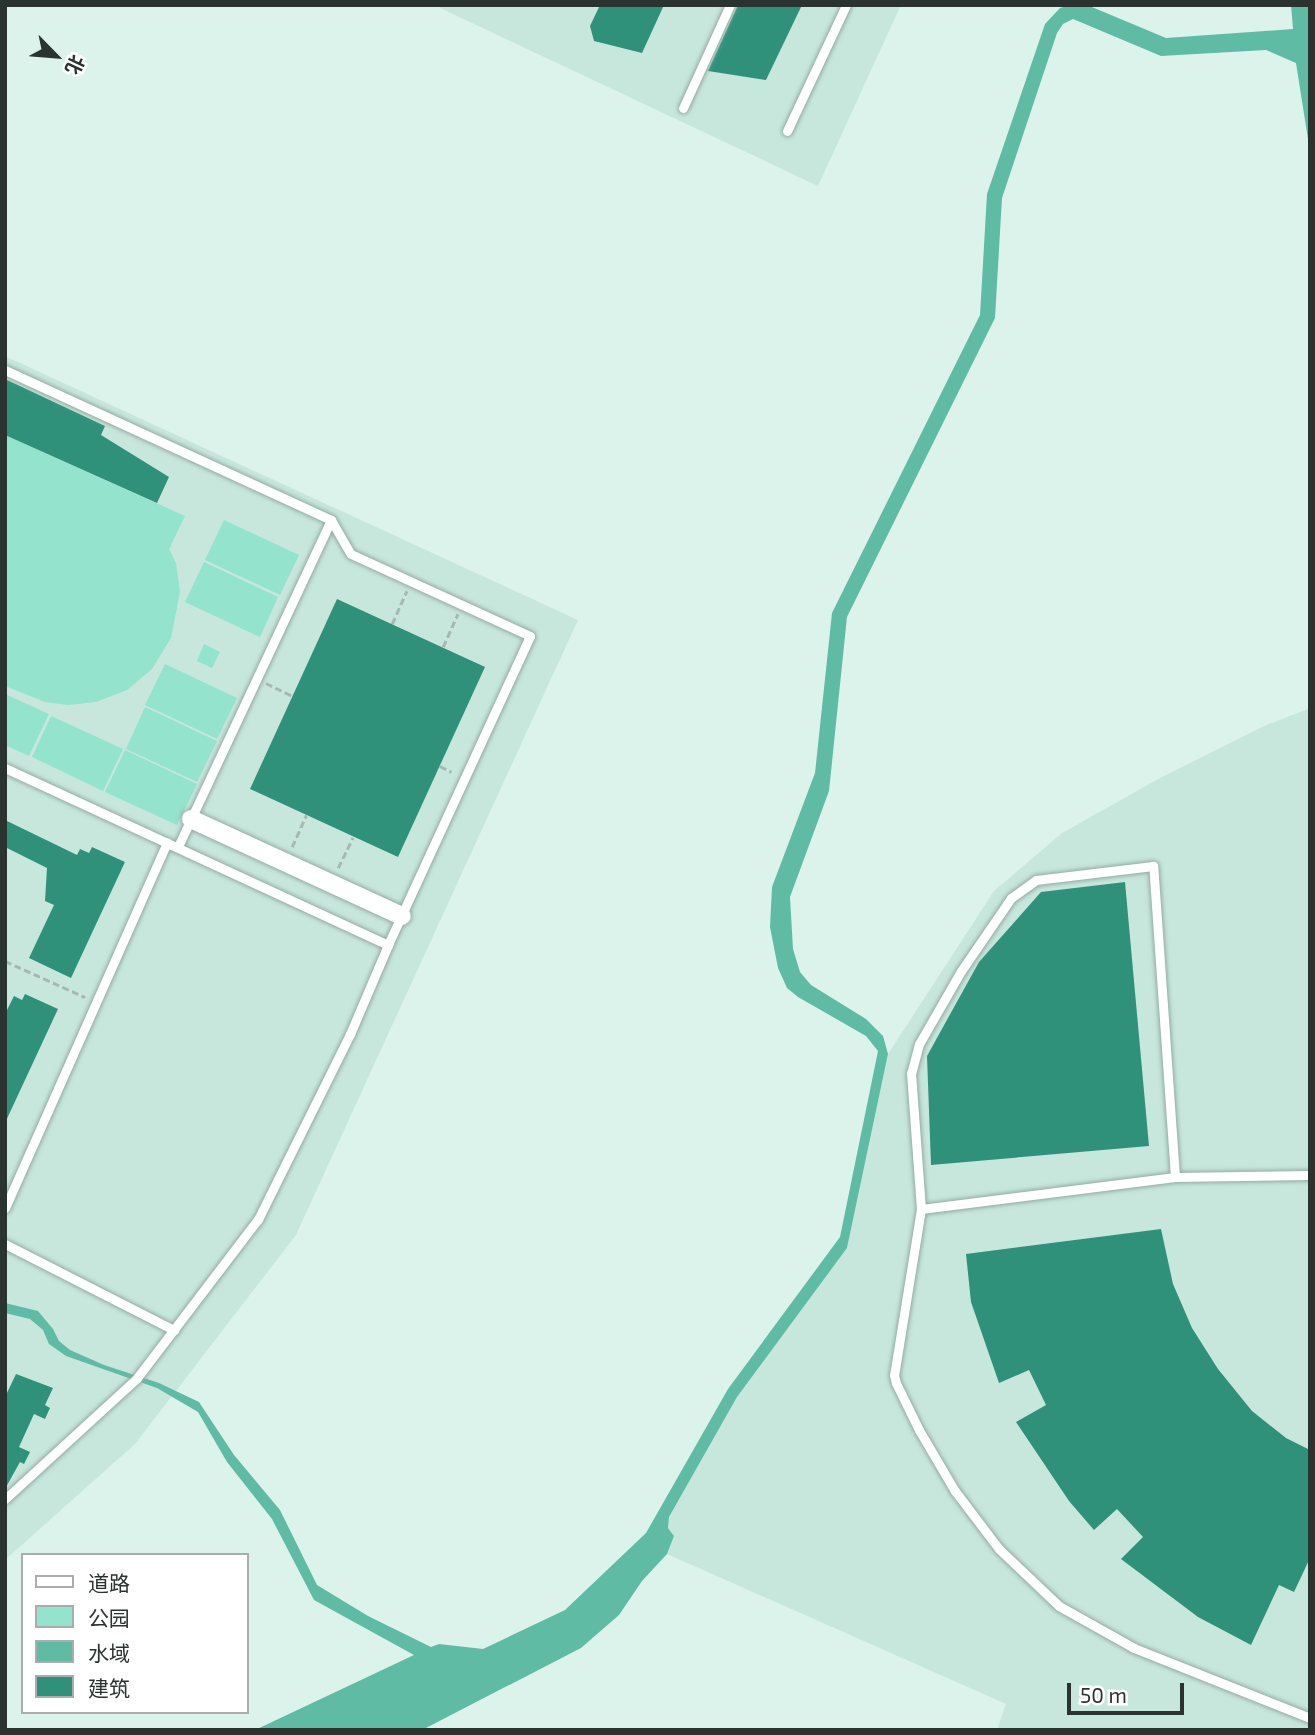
<!DOCTYPE html>
<html>
<head>
<meta charset="utf-8">
<style>
	body { margin:0 }
	#map { position:relative; width:1315px; height:1735px; overflow:hidden; background:#dcf3ec; font-family:"Exo 2","Noto Sans SC",sans-serif }
	div>[style] { position:absolute }
	[style*='--x'] { left:calc(var(--x)*1px); top:calc(var(--y)*1px); width:calc(var(--w)*1px); rotate:calc(var(--a)*1deg) }
	.built>* { inset:0; background:#c7e7dd }
	.green>* { inset:0; background:#93e3cd }
	.water>* { inset:0; background:#5fbba4 }
	.building>* { inset:0; background:#30917b }
	.path>* { height:2.5px; margin-top:-1.25px; transform-origin:0; background:repeating-linear-gradient(90deg,#a6b8b3 0 7px,transparent 0 10.5px) }
	.roads { filter:drop-shadow(0 0 2px #95aba4) drop-shadow(0 0 2px #95aba4) }
	.lane>* { height:9px; margin:-4.5px; padding:0 4.5px; transform-origin:4.5px; border-radius:4.5px; background:#fff }
	.street>* { height:18px; margin:-9px; padding:0 9px; transform-origin:9px; border-radius:9px; background:#fff }
	span { translate:-50% -50%; white-space:nowrap; text-align:center; line-height:1.15; -webkit-text-stroke:7px #fff; paint-order:stroke }
	.frame { position:absolute; inset:0; border:7px solid #2b3331; pointer-events:none }
	.legend { position:absolute; left:21px; top:1553px; width:228px; height:161px; box-sizing:border-box; background:#fff; border:2px solid #aaadad; margin:0; padding:9px 12px; list-style:none; font-size:21px; color:#2b3331 }
	.legend li { display:flex; align-items:center; gap:14px; height:35px }
	.legend b { width:35px; border:2px solid #aaadad }
	.north { position:absolute; left:21px; top:21px; width:70px; height:70px; -webkit-text-stroke:5px #fff; paint-order:stroke; rotate:115deg; font-size:19px; font-weight:700; line-height:28px; text-align:center; color:#2b3331 }
	.north::after { content:''; display:block; margin:auto; width:24px; height:32px; background:#2b3331; clip-path:polygon(50% 0,100% 100%,50% 72%,0 100%) }
	.scale { position:absolute; left:1067px; top:1683px; width:117px; height:32px; box-sizing:border-box; border:4px solid #2b3331; border-top:0; padding-left:9px; font-size:21px; line-height:24px; white-space:nowrap; color:#2b3331; -webkit-text-stroke:5px #fff; paint-order:stroke }
</style>
</head>
<body>
<div id="map">
	<div class="built">
		<div style="clip-path:polygon(441px 5px,901px 5px,818px 186px,440px 8px)"></div>
		<div style="clip-path:polygon(5px 356px,578px 620px,296px 1235px,135px 1444px,5px 1560px)"></div>
		<div style="clip-path:polygon(1310px 708px,1310px 1730px,997px 1730px,1006px 1704px,667px 1554px,674px 1536px,668px 1528px,669px 1517px,737px 1397px,847px 1248px,888px 1054px,994px 891px,1062px 833px,1160px 778px,1264px 726px)"></div>
	</div>
	<div class="green">
		<div style="clip-path:polygon(5px 435px,185px 516px,169px 549px,176px 563px,180px 592px,171px 638px,152px 669px,127px 690px,96px 702px,68px 705px,45px 702px,5px 686px)"></div>
		<div style="clip-path:polygon(224px 520px,299px 555px,280px 595px,205px 560px)"></div>
		<div style="clip-path:polygon(204px 562px,278px 597px,260px 637px,185px 602px)"></div>
		<div style="clip-path:polygon(204px 644px,220px 652px,212px 668px,197px 661px)"></div>
		<div style="clip-path:polygon(165px 664px,237px 698px,217px 739px,145px 705px)"></div>
		<div style="clip-path:polygon(5px 694px,49px 714px,29px 756px,5px 745px)"></div>
		<div style="clip-path:polygon(145px 707px,217px 741px,197px 782px,126px 749px)"></div>
		<div style="clip-path:polygon(51px 716px,123px 749px,103px 791px,32px 757px)"></div>
		<div style="clip-path:polygon(125px 750px,197px 784px,177px 825px,105px 792px)"></div>
	</div>
	<div class="water">
		<div style="clip-path:polygon(1070px 5px,1087px 5px,1166px 38px,1293px 29px,1291px 5px,1310px 5px,1310px 152px,1296px 63px,1266px 50px,1161px 56px,1073px 19px,1063px 24px,1057px 33px,1002px 198px,995px 318px,847px 617px,829px 791px,790px 897px,793px 949px,800px 972px,811px 985px,866px 1019px,883px 1036px,888px 1054px,847px 1248px,737px 1397px,669px 1517px,668px 1528px,674px 1536px,667px 1554px,642px 1581px,619px 1615px,581px 1648px,422px 1730px,255px 1730px,414px 1655px,314px 1600px,272px 1519px,227px 1462px,198px 1412px,157px 1388px,66px 1356px,49px 1344px,43px 1330px,30px 1319px,5px 1313px,5px 1303px,38px 1311px,53px 1329px,59px 1341px,70px 1350px,104px 1365px,159px 1383px,199px 1402px,234px 1455px,280px 1510px,317px 1585px,368px 1616px,431px 1647px,439px 1644px,483px 1649px,565px 1610px,646px 1533px,728px 1389px,840px 1237px,878px 1051px,866px 1036px,798px 997px,787px 988px,778px 968px,770px 927px,772px 887px,815px 773px,832px 613px,980px 315px,987px 194px,1045px 24px,1060px 8px)"></div>
	</div>
	<div class="building">
		<div style="clip-path:polygon(600px 5px,664px 5px,642px 53px,594px 41px,590px 26px)"></div>
		<div style="clip-path:polygon(738px 5px,802px 5px,766px 80px,708px 71px)"></div>
		<div style="clip-path:polygon(5px 379px,105px 426px,101px 435px,169px 477px,157px 503px,5px 435px)"></div>
		<div style="clip-path:polygon(337px 599px,485px 667px,398px 857px,250px 789px)"></div>
		<div style="clip-path:polygon(5px 820px,77px 855px,80px 849px,89px 853px,92px 847px,125px 862px,71px 978px,29px 958px,54px 905px,45px 901px,47px 868px,5px 847px)"></div>
		<div style="clip-path:polygon(1125px 882px,1149px 1146px,931px 1165px,927px 1056px,979px 962px,1041px 892px)"></div>
		<div style="clip-path:polygon(25px 994px,58px 1009px,5px 1123px,5px 1014px,14px 996px,22px 1000px)"></div>
		<div style="clip-path:polygon(1161px 1229px,1173px 1284px,1192px 1328px,1218px 1369px,1252px 1411px,1286px 1438px,1310px 1450px,1310px 1558px,1294px 1592px,1279px 1585px,1251px 1645px,1198px 1617px,1121px 1559px,1143px 1537px,1117px 1509px,1094px 1530px,1069px 1501px,1016px 1422px,1046px 1405px,1029px 1370px,999px 1383px,971px 1302px,966px 1254px)"></div>
		<div style="clip-path:polygon(16px 1374px,53px 1388px,45px 1405px,50px 1408px,45px 1419px,34px 1414px,19px 1447px,30px 1452px,24px 1464px,20px 1462px,5px 1489px,5px 1397px)"></div>
	</div>
	<div class="path">
		<div style="--x:392;--y:624;--w:36;--a:-66"></div>
		<div style="--x:443;--y:647;--w:36;--a:-66"></div>
		<div style="--x:266;--y:683;--w:30;--a:26"></div>
		<div style="--x:440;--y:766;--w:13;--a:27"></div>
		<div style="--x:292;--y:847;--w:35;--a:-66"></div>
		<div style="--x:338;--y:868;--w:34;--a:-64"></div>
		<div style="--x:5;--y:961;--w:88;--a:24.2"></div>
	</div>
	<div class="roads">
		<div class="lane">
			<div style="--x:683;--y:108;--w:113;--a:-65.5"></div>
			<div style="--x:787;--y:131;--w:139;--a:-64.9"></div>
			<div style="--x:5;--y:370;--w:359;--a:24.7"></div>
			<div style="--x:331;--y:520;--w:361;--a:115.1"></div>
			<div style="--x:331;--y:520;--w:39;--a:60"></div>
			<div style="--x:351;--y:554;--w:197;--a:24.6"></div>
			<div style="--x:530;--y:636;--w:340;--a:114.7"></div>
			<div style="--x:5;--y:768;--w:422;--a:24.8"></div>
			<div style="--x:388;--y:945;--w:97;--a:113.1"></div>
			<div style="--x:350;--y:1034;--w:207;--a:116.4"></div>
			<div style="--x:258;--y:1219;--w:200;--a:127.3"></div>
			<div style="--x:137;--y:1378;--w:179;--a:137.5"></div>
			<div style="--x:1175;--y:1177;--w:312;--a:-94"></div>
			<div style="--x:1153;--y:866;--w:118;--a:173.2"></div>
			<div style="--x:1036;--y:880;--w:31;--a:144"></div>
			<div style="--x:1011;--y:898;--w:88;--a:124.4"></div>
			<div style="--x:961;--y:971;--w:84;--a:119.9"></div>
			<div style="--x:919;--y:1044;--w:30;--a:105"></div>
			<div style="--x:911;--y:1073;--w:136;--a:85.8"></div>
			<div style="--x:921;--y:1209;--w:168;--a:99.2"></div>
			<div style="--x:894;--y:1375;--w:8;--a:76"></div>
			<div style="--x:896;--y:1383;--w:52;--a:63.9"></div>
			<div style="--x:919;--y:1430;--w:71;--a:59.5"></div>
			<div style="--x:955;--y:1491;--w:73;--a:52.8"></div>
			<div style="--x:999;--y:1549;--w:83;--a:43.5"></div>
			<div style="--x:1059;--y:1606;--w:86;--a:29.2"></div>
			<div style="--x:1134;--y:1648;--w:189;--a:21.7"></div>
			<div style="--x:5;--y:1208;--w:400;--a:-66.1"></div>
			<div style="--x:921;--y:1209;--w:256;--a:-7.2"></div>
			<div style="--x:1175;--y:1177;--w:135;--a:-0.8"></div>
			<div style="--x:5;--y:1244;--w:190;--a:27"></div>
		</div>
		<div class="street">
			<div style="--x:191;--y:819;--w:232;--a:24.7"></div>
		</div>
	</div>
	<div class="frame"></div>
	<ul class="legend">
	<li><b style="height:9px;background:#fff"></b>道路</li>
	<li><b style="height:19px;background:#93e3cd"></b>公园</li>
	<li><b style="height:19px;background:#5fbba4"></b>水域</li>
	<li><b style="height:19px;background:#30917b"></b>建筑</li>
	</ul>
	<div class="north">北</div>
	<div class="scale">50 m</div>
</div>
</body>
</html>
